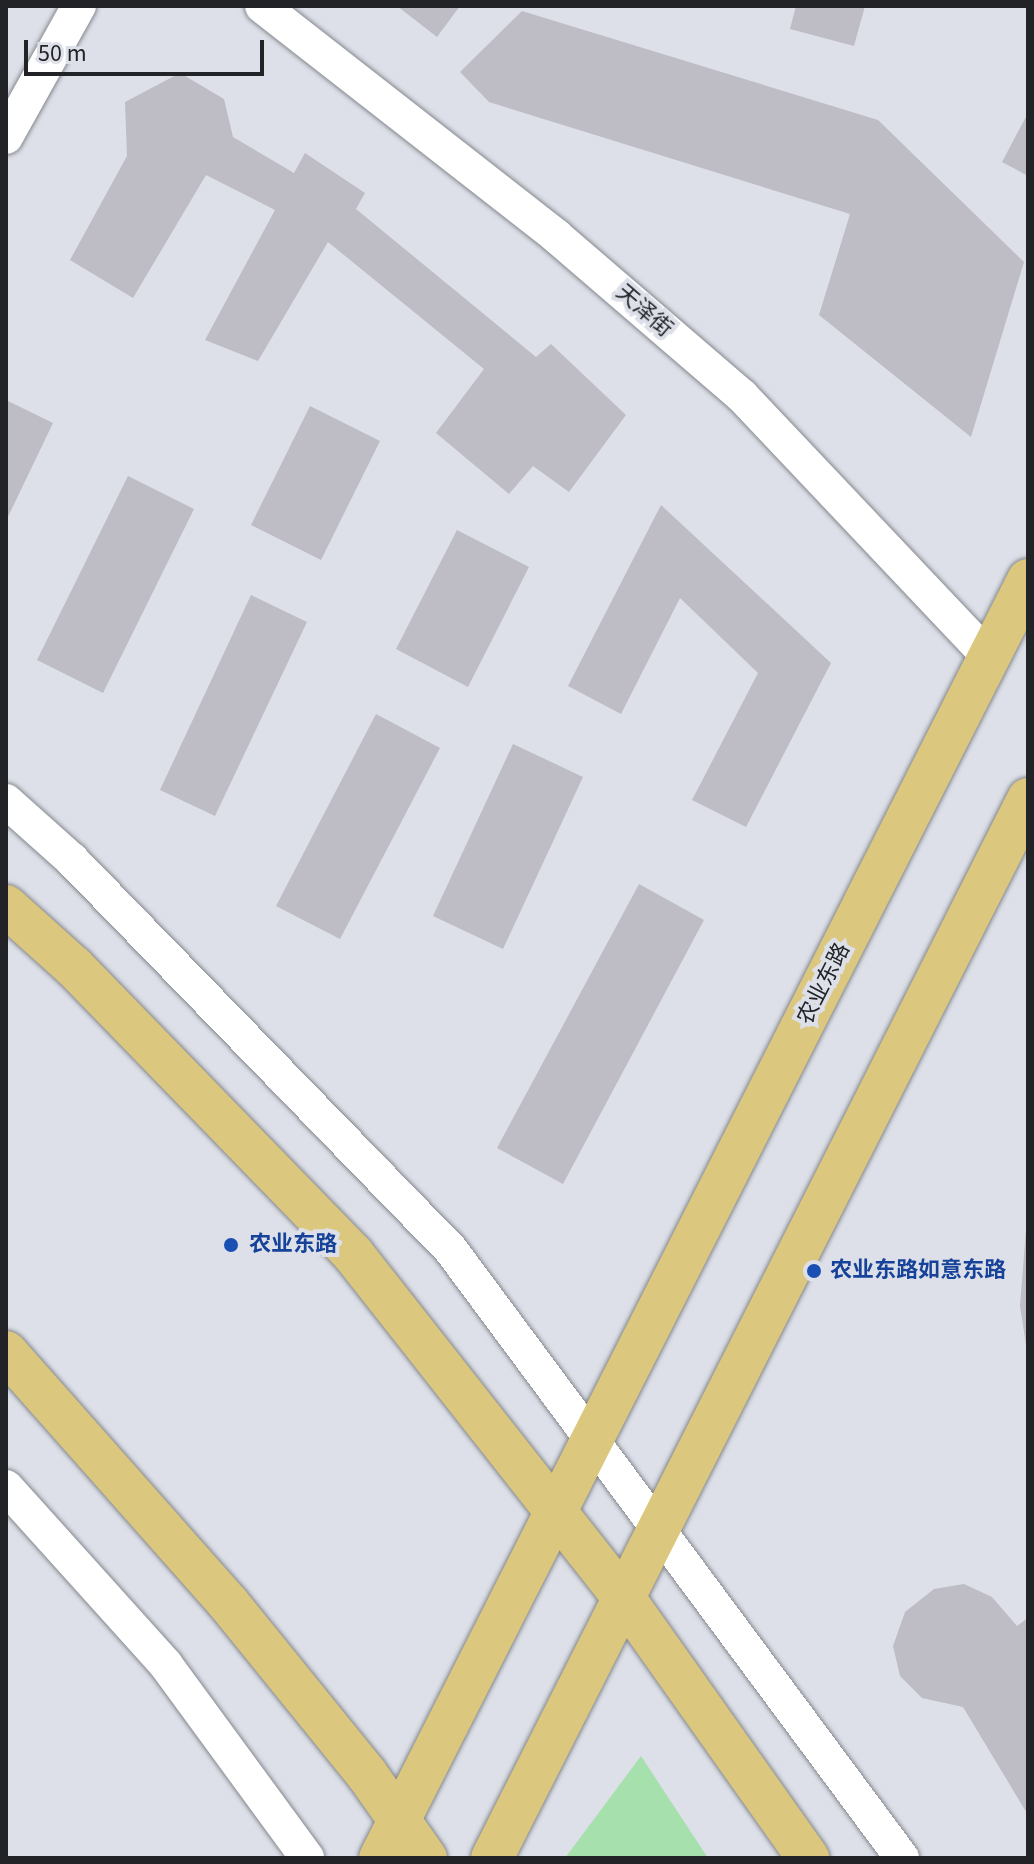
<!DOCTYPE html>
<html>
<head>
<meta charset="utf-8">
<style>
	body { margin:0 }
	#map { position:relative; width:1034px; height:1864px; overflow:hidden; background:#dde0e8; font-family:"Source Sans 3","Noto Sans SC",sans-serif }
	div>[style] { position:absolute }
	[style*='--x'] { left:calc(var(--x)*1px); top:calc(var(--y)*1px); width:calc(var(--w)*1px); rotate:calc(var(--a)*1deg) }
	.green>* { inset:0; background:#a6e0ac }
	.building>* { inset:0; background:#bebcc4 }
	.roads { filter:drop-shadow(0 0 2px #84878e) drop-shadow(0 0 2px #84878e) }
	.minor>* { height:34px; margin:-17px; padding:0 17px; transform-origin:17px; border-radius:17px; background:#fff }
	.major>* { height:42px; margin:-21px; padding:0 21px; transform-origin:21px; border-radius:21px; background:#dcc77e }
	.dots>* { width:22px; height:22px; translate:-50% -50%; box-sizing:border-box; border:4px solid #dde0e8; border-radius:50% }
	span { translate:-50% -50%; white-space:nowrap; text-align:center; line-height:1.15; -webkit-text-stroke:8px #dde0e8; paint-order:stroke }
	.street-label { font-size:22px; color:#212326 }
	.transit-label { font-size:22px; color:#164399; font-weight:700 }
	.left { translate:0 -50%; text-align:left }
	.frame { position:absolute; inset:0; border:8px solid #212326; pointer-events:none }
	.scale { position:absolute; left:24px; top:40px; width:240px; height:36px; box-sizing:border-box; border:4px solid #212326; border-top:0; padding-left:10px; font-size:24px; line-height:28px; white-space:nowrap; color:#212326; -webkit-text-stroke:6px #dde0e8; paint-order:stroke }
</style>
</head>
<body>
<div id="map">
	<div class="green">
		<div style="clip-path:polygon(641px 1756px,708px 1858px,565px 1858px)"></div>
	</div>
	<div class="building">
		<div style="clip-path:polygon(397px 6px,460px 6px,437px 37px)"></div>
		<div style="clip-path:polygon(796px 6px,865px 6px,854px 46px,790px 29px)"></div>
		<div style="clip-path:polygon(522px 11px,878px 120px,1024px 262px,971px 437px,819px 315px,850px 214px,489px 102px,460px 72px)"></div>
		<div style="clip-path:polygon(180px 73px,224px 99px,233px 137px,294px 173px,305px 153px,365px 193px,356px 209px,536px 357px,551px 344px,626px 415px,569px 492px,533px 466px,509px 494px,436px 433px,484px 369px,328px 242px,258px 361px,205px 340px,275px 210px,206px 175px,133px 298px,70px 260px,127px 156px,125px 102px)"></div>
		<div style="clip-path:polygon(1028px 113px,1028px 176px,1002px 162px)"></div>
		<div style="clip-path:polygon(6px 400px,53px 423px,6px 521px)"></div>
		<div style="clip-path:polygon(310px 406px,380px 441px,321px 560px,251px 525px)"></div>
		<div style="clip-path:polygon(128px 476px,194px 509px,103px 693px,37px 660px)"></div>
		<div style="clip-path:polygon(661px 505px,831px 663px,746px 827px,692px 800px,758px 673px,680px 598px,621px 714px,568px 686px)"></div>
		<div style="clip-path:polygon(457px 530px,529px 567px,468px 687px,396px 649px)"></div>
		<div style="clip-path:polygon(251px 595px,307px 622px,215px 816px,160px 790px)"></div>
		<div style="clip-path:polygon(376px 714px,440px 748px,340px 939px,276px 906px)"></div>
		<div style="clip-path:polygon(513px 744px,583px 777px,503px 949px,433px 916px)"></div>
		<div style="clip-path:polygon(639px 884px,704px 920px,563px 1184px,497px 1148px)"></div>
		<div style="clip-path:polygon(1027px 1217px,1028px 1344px,1026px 1345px,1020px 1306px)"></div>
		<div style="clip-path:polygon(964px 1584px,992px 1597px,1017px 1626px,1028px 1618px,1028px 1815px,963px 1707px,922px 1698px,900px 1676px,893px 1646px,905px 1612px,934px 1589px)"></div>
	</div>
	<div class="roads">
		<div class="minor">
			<div style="--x:262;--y:6;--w:373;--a:38"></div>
			<div style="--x:556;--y:236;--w:245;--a:40.7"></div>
			<div style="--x:742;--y:396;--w:359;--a:46.6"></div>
			<div style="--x:6;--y:137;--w:150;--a:-60.9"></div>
			<div style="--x:6;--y:801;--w:89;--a:41.8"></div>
			<div style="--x:72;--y:860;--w:544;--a:45.82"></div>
			<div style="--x:451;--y:1250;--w:757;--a:53.43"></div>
			<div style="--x:6;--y:1487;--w:239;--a:48"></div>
			<div style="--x:166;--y:1665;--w:239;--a:53.8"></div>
		</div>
		<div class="major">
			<div style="--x:6;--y:906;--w:91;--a:41.9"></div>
			<div style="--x:74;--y:967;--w:400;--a:45.8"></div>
			<div style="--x:353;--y:1254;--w:438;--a:51.8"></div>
			<div style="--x:624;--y:1598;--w:319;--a:54.7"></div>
			<div style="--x:6;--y:1352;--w:337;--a:48.5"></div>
			<div style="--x:229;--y:1604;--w:218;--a:51"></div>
			<div style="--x:366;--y:1773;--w:104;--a:54.8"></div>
			<div style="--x:380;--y:1858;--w:1433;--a:-63.11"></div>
			<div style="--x:492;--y:1858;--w:1187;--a:-63.15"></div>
		</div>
	</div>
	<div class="dots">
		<div style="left:231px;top:1245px;background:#1a4fb4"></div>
		<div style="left:814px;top:1271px;background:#1a4fb4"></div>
	</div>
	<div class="street-label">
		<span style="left:644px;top:311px;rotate:41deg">天泽街</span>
		<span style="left:824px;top:984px;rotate:-63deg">农业东路</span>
	</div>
	<div class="transit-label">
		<span class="left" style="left:249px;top:1245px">农业东路</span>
		<span class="left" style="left:830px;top:1271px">农业东路如意东路</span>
	</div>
	<div class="frame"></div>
	<div class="scale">50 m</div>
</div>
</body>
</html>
